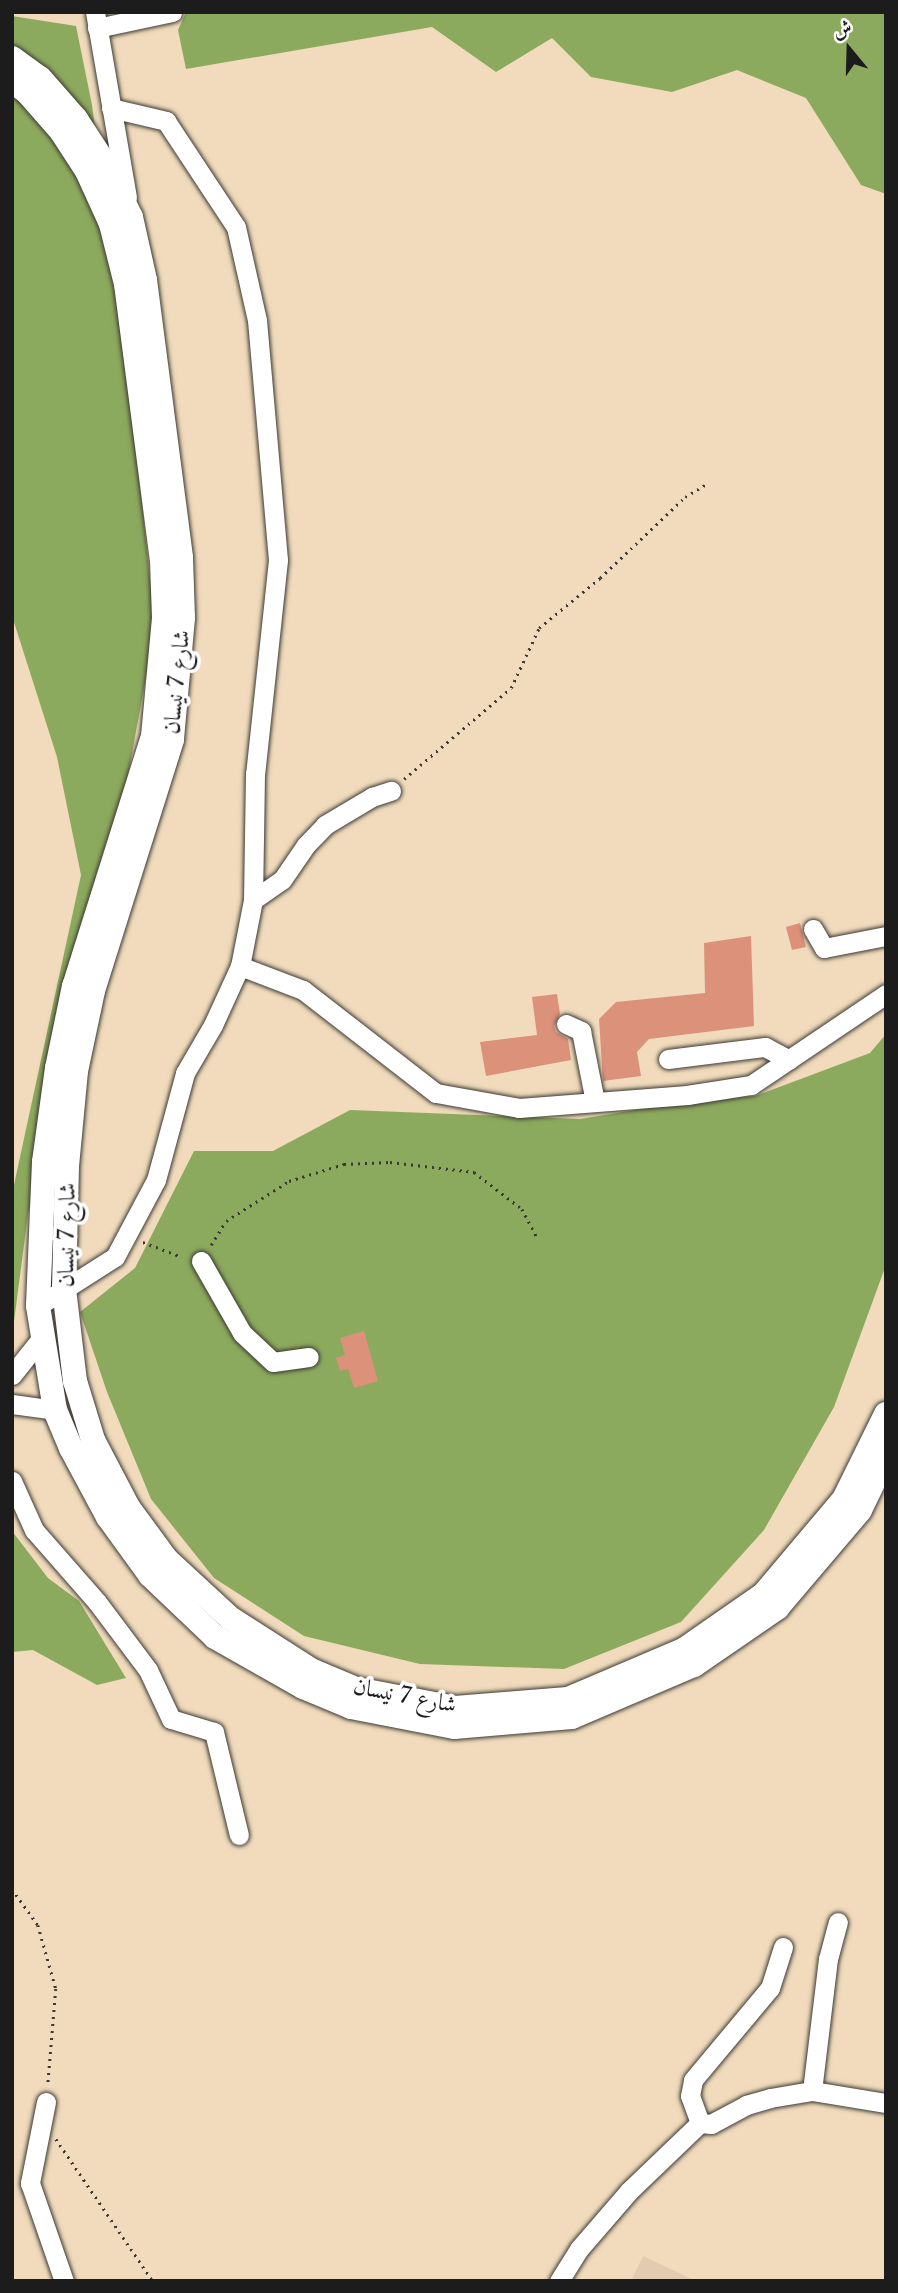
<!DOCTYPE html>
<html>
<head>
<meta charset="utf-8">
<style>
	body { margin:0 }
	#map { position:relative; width:898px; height:2293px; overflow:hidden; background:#f1dbbc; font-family:"Libre Caslon Text",Amiri,serif }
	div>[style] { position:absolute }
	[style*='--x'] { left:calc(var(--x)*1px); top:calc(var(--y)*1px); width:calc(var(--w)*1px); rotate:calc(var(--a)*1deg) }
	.built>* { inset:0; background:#e2cbb1 }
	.forest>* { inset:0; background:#8caa5d }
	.building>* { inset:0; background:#dc917a }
	.path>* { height:2.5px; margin-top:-1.25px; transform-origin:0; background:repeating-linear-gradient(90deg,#3c3934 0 2px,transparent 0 7px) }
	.roads { filter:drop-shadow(0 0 2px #3c3934) drop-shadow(0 0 2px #3c3934) }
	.minor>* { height:19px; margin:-9.5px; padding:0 9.5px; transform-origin:9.5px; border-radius:9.5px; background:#fff }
	.major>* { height:24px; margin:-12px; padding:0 12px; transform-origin:12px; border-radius:12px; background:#fff }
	span { translate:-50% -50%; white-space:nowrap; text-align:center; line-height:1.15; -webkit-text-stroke:7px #fff; paint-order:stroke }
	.street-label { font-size:23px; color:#1c1c1c }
	.frame { position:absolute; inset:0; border:14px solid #1c1c1c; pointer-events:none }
	.north { position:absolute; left:814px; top:14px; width:70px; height:70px; -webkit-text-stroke:5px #fff; paint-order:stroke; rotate:341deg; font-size:19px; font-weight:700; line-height:28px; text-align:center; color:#1c1c1c }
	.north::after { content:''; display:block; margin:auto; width:24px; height:32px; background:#1c1c1c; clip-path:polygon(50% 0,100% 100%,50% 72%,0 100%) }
</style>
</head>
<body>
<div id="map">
	<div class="built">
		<div style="clip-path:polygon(643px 2256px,696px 2281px,631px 2281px)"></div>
	</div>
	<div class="forest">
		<div style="clip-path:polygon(186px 12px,886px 12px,886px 194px,861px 185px,806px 98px,737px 70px,672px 92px,591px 77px,552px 38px,496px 72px,432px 27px,186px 69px,178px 30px)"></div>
		<div style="clip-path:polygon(12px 16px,76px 26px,92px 105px,132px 408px,155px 628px,113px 857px,66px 1028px,28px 1214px,12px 1337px,12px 1194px,81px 875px,57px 757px,12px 616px)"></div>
		<div style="clip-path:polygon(886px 1034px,886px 1265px,834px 1407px,764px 1530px,681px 1622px,564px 1669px,420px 1664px,304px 1636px,214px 1578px,151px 1499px,107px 1392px,80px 1312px,135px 1268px,194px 1151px,273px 1151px,350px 1110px,580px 1119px,672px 1104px,755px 1096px,870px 1053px)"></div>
		<div style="clip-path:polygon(12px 1531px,48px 1578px,79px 1601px,126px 1678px,97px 1685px,33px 1650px,12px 1652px)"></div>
	</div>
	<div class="building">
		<div style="clip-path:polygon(800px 923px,806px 947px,792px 950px,786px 927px)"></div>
		<div style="clip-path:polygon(751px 936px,754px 1026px,649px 1039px,637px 1052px,641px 1076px,603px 1081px,599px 1019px,616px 1002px,705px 993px,704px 943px)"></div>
		<div style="clip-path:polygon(557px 994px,560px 1014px,554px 1026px,556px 1032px,568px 1039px,571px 1060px,486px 1076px,480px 1042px,537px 1035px,532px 997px)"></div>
		<div style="clip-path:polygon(364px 1331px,378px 1381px,354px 1388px,348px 1369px,340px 1371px,336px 1358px,345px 1355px,340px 1338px)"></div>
	</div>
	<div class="path">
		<div style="--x:404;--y:779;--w:140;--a:-40.4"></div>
		<div style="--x:511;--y:688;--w:66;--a:-65"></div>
		<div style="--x:539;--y:628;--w:79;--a:-39.3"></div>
		<div style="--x:600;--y:578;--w:117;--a:-43.6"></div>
		<div style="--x:685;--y:497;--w:27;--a:-31"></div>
		<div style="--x:143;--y:1242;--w:42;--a:21"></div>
		<div style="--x:211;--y:1245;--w:28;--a:-58"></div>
		<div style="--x:226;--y:1221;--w:75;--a:-32.4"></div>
		<div style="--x:289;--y:1181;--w:58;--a:-17.2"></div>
		<div style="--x:344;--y:1164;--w:46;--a:-2.5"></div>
		<div style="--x:390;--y:1162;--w:85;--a:6.8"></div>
		<div style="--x:474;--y:1172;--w:61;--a:37.6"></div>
		<div style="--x:522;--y:1209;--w:32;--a:62"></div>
		<div style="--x:12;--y:1889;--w:44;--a:54.2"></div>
		<div style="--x:38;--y:1925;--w:66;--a:74.3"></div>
		<div style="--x:56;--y:1989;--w:95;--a:94.8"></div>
		<div style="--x:56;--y:2139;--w:172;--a:55.7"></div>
	</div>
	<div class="roads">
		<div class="minor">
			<div style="--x:95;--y:12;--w:188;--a:80.2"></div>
			<div style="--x:97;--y:28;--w:77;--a:-12"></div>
			<div style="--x:111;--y:108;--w:57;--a:13.3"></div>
			<div style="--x:166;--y:121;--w:127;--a:56.6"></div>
			<div style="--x:236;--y:227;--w:95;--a:77.3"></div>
			<div style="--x:257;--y:320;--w:241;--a:85"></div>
			<div style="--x:278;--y:560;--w:215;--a:96.1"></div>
			<div style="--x:255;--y:774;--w:126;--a:90.9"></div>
			<div style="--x:253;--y:900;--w:67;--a:101.1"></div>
			<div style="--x:253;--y:900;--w:35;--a:-35"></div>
			<div style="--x:282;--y:880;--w:42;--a:-55.6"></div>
			<div style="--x:306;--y:845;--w:28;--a:-46"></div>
			<div style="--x:325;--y:825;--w:55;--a:-30.8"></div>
			<div style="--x:372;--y:797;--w:20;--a:-18"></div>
			<div style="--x:813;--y:929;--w:22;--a:60"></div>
			<div style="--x:824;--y:948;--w:63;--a:-11"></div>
			<div style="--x:566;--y:1024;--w:17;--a:25"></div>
			<div style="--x:581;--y:1031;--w:72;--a:78.8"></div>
			<div style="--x:668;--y:1059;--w:98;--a:-7.1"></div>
			<div style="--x:765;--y:1047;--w:27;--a:28"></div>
			<div style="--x:201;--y:1261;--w:83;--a:60.3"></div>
			<div style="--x:242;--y:1333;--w:42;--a:43.1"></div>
			<div style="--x:273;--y:1362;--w:36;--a:-8"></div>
			<div style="--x:38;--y:1306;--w:91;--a:-32.5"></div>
			<div style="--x:115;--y:1257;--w:87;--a:-62"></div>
			<div style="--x:156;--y:1180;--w:111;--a:-74.8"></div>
			<div style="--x:185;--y:1073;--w:56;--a:-59.7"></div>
			<div style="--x:213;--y:1025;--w:65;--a:-65.4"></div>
			<div style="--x:240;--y:966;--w:67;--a:20.9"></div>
			<div style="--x:303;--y:990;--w:168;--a:37.8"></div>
			<div style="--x:436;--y:1093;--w:84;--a:10.2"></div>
			<div style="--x:519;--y:1108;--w:169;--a:-4.4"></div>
			<div style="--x:687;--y:1095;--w:65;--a:-8.9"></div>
			<div style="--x:751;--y:1085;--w:163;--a:-34"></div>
			<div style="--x:12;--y:1375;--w:50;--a:-51.5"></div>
			<div style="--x:12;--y:1404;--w:43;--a:7.9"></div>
			<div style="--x:12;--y:1481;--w:54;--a:65.8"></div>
			<div style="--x:34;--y:1530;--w:96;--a:48.8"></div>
			<div style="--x:97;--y:1602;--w:85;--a:53.1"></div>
			<div style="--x:148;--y:1670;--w:54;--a:64.9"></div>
			<div style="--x:171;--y:1719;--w:45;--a:16.8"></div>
			<div style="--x:214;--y:1732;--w:106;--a:76.4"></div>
			<div style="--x:812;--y:2091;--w:133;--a:-83.1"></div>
			<div style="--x:828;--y:1959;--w:38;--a:-75"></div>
			<div style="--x:46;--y:2102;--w:83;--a:101.2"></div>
			<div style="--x:30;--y:2183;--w:104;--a:70.9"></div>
			<div style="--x:700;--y:2123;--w:29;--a:-110"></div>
			<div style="--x:690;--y:2096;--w:16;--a:-79"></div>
			<div style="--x:693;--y:2080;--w:120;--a:-50.1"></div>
			<div style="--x:770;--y:1988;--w:43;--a:-72.4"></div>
			<div style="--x:700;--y:2123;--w:11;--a:5"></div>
			<div style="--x:711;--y:2124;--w:40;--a:-28"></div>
			<div style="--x:746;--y:2105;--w:25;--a:-16"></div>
			<div style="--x:770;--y:2098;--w:43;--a:-9.5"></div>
			<div style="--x:812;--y:2091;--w:75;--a:9.2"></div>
			<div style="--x:559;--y:2281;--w:38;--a:-58"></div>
			<div style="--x:579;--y:2249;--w:77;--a:-49.2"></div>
			<div style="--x:629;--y:2191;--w:98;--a:-43.8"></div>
		</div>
		<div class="major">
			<div style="--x:12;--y:58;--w:34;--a:36"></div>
			<div style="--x:40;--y:78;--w:55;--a:48.7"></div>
			<div style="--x:76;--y:119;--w:51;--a:56.9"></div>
			<div style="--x:104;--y:162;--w:61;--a:63.9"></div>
			<div style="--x:131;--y:217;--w:65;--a:77.5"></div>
			<div style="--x:145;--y:280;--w:280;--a:82.6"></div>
			<div style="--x:181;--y:558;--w:60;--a:88.1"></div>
			<div style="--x:183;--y:618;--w:122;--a:95.2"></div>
			<div style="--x:172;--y:740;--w:263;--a:107.5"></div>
			<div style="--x:93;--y:991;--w:82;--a:102"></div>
			<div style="--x:76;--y:1071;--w:95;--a:95.4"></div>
			<div style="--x:67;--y:1166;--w:123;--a:91.4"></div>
			<div style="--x:64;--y:1289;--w:93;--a:83.2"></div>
			<div style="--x:75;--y:1381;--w:62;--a:73"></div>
			<div style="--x:93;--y:1440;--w:76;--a:62.4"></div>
			<div style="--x:128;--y:1507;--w:64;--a:53.8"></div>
			<div style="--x:166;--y:1559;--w:87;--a:42.7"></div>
			<div style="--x:230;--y:1618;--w:96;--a:32.7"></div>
			<div style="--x:311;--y:1670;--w:49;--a:22.9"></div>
			<div style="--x:356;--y:1689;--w:101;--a:10.9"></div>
			<div style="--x:455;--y:1708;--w:113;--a:-4.6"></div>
			<div style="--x:568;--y:1699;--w:127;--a:-23.1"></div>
			<div style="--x:685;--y:1649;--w:96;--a:-34.8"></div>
			<div style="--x:764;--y:1594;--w:124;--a:-49.9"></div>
			<div style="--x:844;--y:1499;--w:95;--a:-63.7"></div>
			<div style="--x:12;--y:81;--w:19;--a:36"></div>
			<div style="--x:27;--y:92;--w:52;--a:48.9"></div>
			<div style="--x:61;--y:131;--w:48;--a:57"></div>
			<div style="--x:87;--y:171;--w:58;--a:65.6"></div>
			<div style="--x:111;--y:224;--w:62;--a:76"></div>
			<div style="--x:126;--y:284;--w:278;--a:82.6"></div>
			<div style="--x:162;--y:560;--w:58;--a:88"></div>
			<div style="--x:164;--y:618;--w:119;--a:95.3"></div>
			<div style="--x:153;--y:736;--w:262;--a:107.5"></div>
			<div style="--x:74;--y:986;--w:84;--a:101.7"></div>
			<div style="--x:57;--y:1068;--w:95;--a:97.9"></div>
			<div style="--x:44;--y:1162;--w:144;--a:92.4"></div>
			<div style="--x:38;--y:1306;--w:105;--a:80.7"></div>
			<div style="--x:55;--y:1410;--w:41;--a:67.2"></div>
			<div style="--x:71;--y:1448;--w:78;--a:61.8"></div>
			<div style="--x:108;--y:1517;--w:72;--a:54.1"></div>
			<div style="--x:150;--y:1575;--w:90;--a:43.6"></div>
			<div style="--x:215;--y:1637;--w:101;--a:29.6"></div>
			<div style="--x:303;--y:1687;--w:52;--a:22.6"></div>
			<div style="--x:351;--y:1707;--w:105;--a:11"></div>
			<div style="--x:454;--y:1727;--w:118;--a:-4.8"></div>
			<div style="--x:572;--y:1717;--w:133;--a:-23.1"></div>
			<div style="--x:694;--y:1665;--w:101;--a:-34.5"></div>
			<div style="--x:777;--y:1608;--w:128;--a:-49.7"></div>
			<div style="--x:860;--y:1510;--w:60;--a:-64.3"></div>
		</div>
	</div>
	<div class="street-label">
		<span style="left:176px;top:682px;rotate:-84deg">شارع 7 نيسان</span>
		<span style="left:66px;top:1235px;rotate:-89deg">شارع 7 نيسان</span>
		<span style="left:405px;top:1695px;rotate:11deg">شارع 7 نيسان</span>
	</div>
	<div class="frame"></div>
	<div class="north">ش</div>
</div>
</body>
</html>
